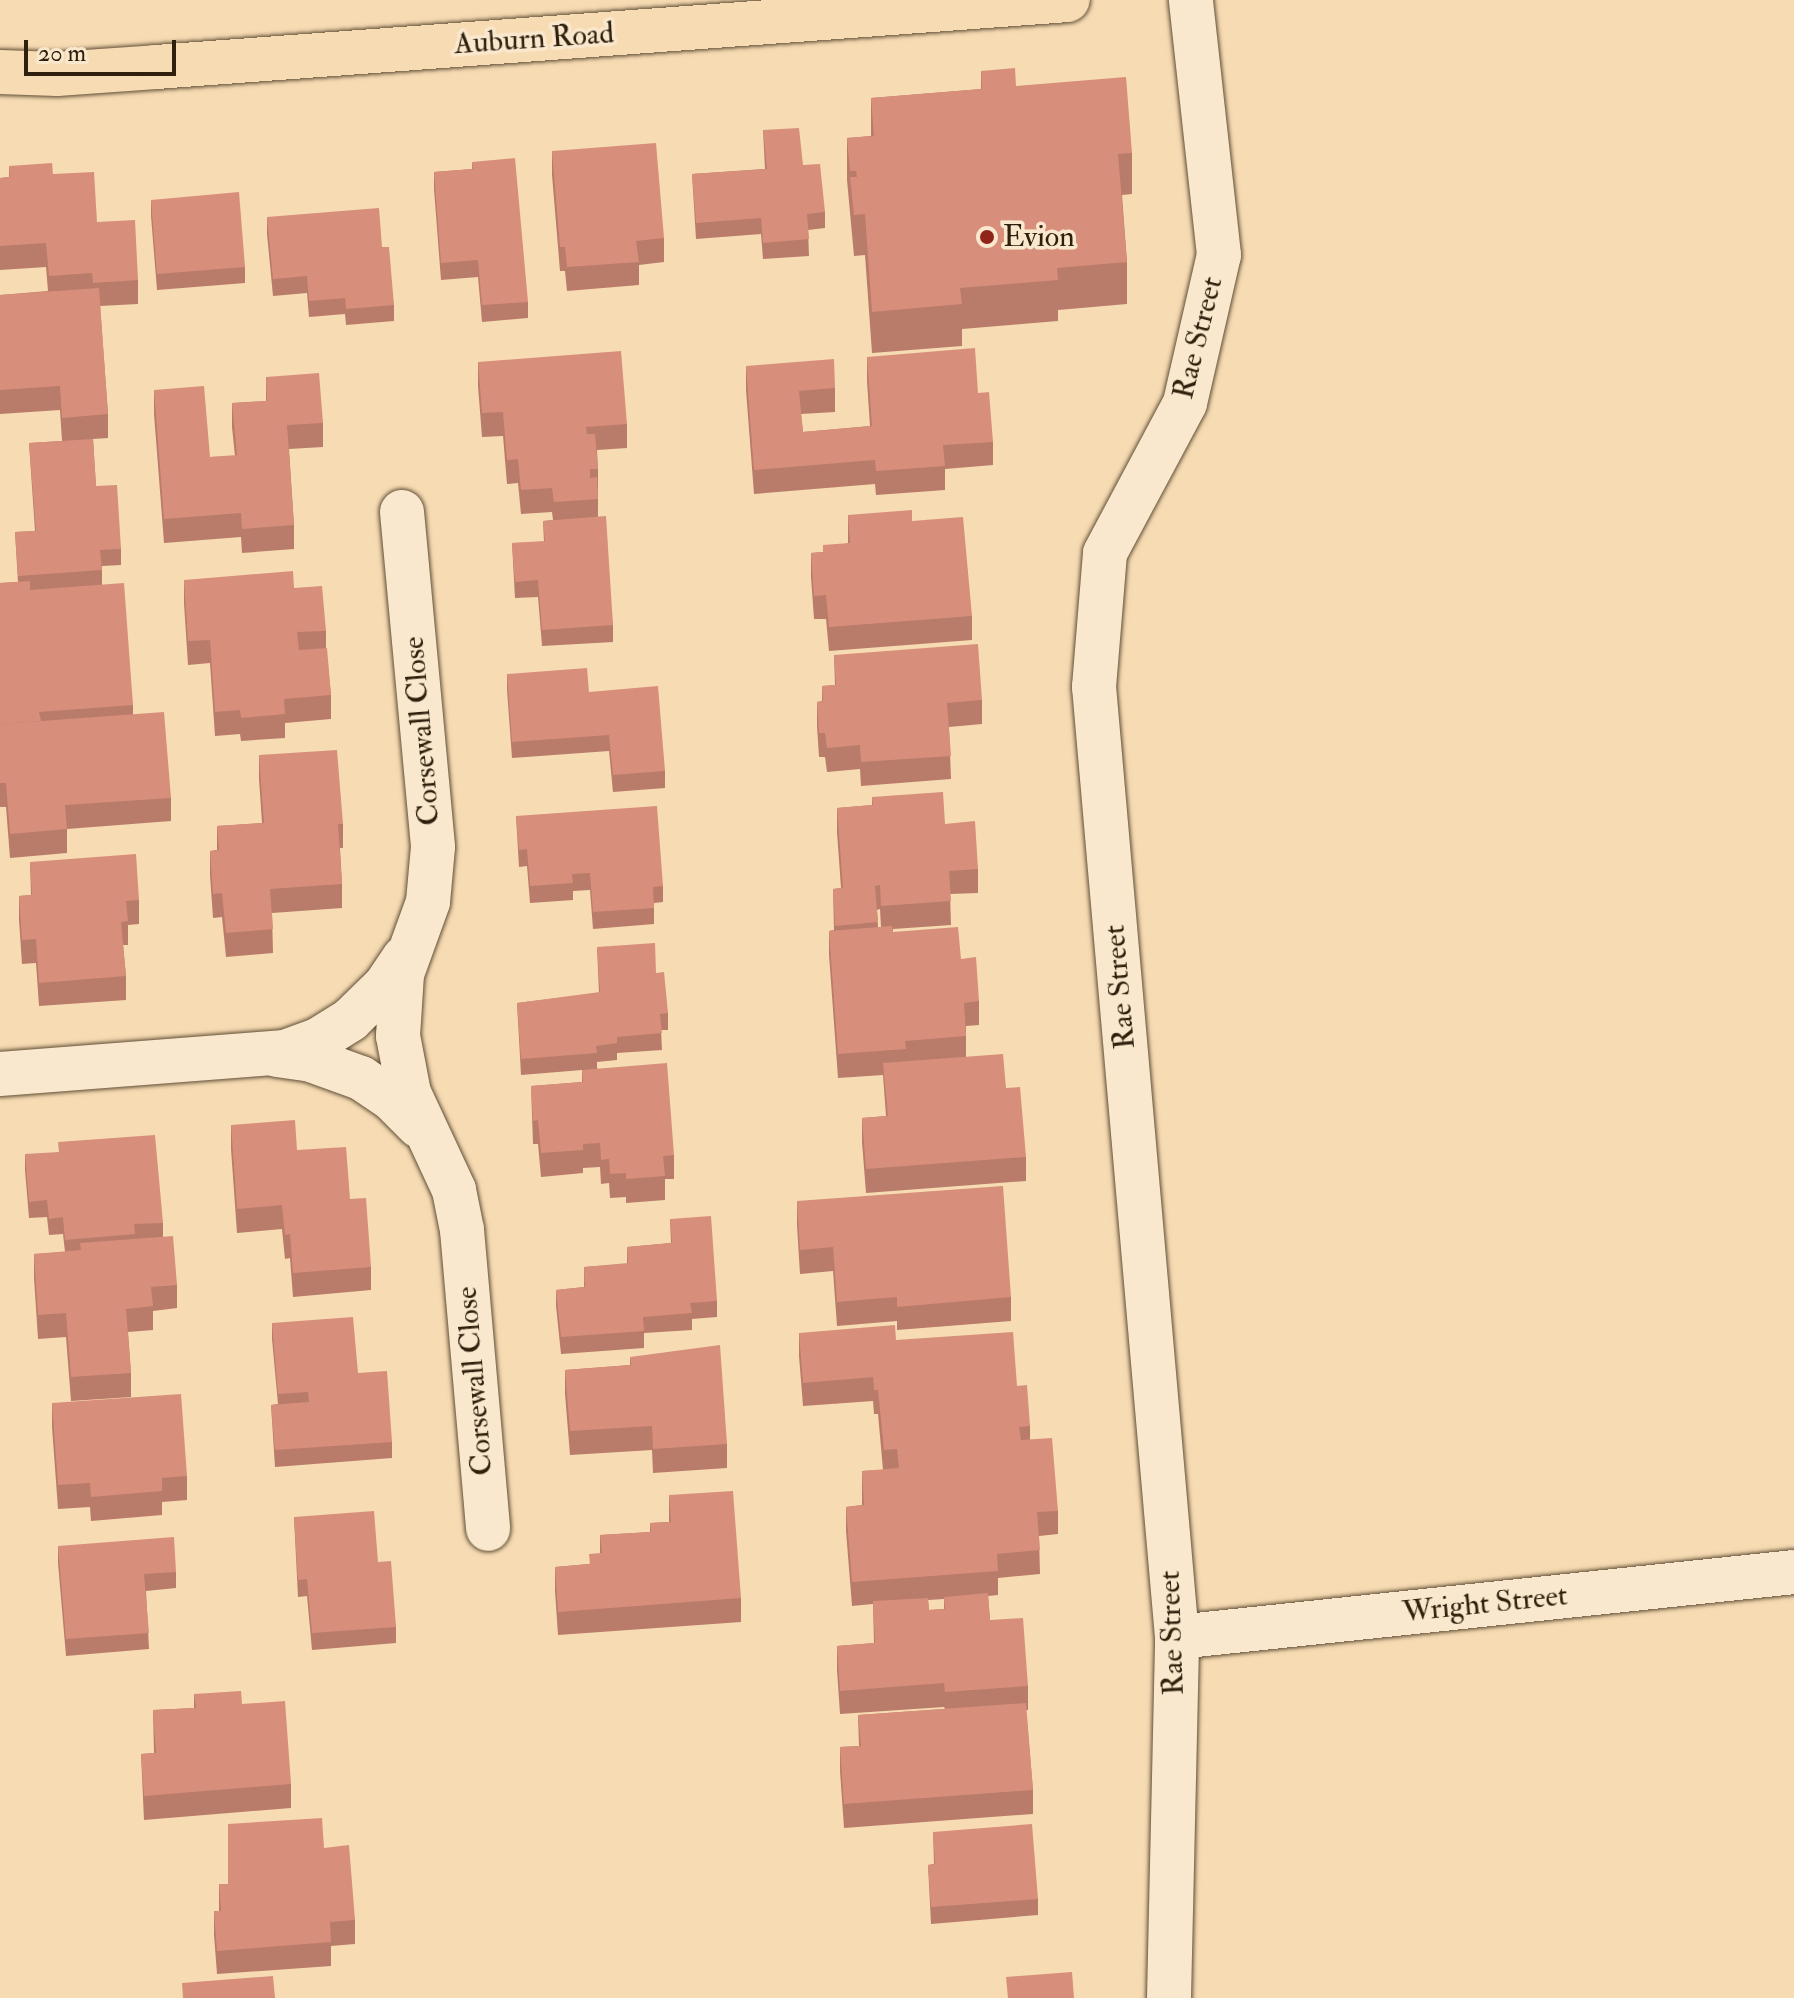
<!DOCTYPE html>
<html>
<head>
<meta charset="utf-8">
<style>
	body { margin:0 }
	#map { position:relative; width:1794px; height:1998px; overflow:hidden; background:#f7dbb3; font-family:"IM FELL Double Pica",serif }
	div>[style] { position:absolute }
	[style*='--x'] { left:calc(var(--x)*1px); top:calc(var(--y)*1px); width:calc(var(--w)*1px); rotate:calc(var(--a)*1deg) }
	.roads { filter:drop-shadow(0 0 2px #604f36) drop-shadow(0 0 2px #604f36) }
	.minor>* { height:44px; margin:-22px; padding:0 22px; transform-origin:22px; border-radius:22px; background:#fae8ce }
	.major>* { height:44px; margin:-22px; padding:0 22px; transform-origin:22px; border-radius:22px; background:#f7dbb3 }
	.wall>* { inset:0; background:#b97b6a }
	.building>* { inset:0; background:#d78f7b }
	.dots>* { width:22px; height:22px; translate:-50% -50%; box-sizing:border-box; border:4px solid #fae8ce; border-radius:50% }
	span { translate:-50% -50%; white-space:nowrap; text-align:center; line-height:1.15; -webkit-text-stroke:7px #fae8ce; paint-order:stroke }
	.street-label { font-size:30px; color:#2e200c }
	.poi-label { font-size:30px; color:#2e200c }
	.left { translate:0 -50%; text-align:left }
	.scale { position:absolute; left:24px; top:40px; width:152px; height:36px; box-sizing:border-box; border:4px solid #2e200c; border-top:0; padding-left:10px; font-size:24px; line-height:28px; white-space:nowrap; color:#2e200c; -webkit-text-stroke:6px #fae8ce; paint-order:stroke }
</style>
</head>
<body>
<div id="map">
	<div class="roads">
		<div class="minor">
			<div style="--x:402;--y:512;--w:336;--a:84.7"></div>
			<div style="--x:433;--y:847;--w:55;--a:95.2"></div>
			<div style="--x:428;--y:902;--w:77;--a:109.9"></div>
			<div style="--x:402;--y:974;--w:62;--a:93.7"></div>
			<div style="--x:398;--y:1036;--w:58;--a:79.1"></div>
			<div style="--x:409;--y:1093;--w:107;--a:65.1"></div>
			<div style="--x:454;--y:1190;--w:41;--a:78.7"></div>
			<div style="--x:462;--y:1230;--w:300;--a:85"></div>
			<div style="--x:277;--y:1055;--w:34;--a:8"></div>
			<div style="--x:311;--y:1060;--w:53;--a:19.8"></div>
			<div style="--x:361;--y:1078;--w:37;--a:34"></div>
			<div style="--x:392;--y:1099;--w:38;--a:45"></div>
			<div style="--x:0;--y:1074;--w:286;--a:-4.4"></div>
			<div style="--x:285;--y:1052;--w:35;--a:-20"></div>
			<div style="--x:318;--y:1040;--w:38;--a:-32"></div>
			<div style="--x:350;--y:1020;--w:49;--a:-44.2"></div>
			<div style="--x:385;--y:986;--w:34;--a:-56"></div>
			<div style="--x:1177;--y:1637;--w:620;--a:-6.01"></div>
			<div style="--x:1169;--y:1998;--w:361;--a:-88.7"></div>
			<div style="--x:1177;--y:1637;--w:954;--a:-94.99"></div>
			<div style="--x:1094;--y:687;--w:134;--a:-85.3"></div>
			<div style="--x:1105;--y:553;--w:170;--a:-61.9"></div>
			<div style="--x:1185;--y:403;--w:152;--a:-77.1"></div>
			<div style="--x:1219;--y:255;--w:257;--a:-96.3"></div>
		</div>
		<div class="major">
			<div style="--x:0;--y:72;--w:57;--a:2"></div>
			<div style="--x:57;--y:74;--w:99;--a:-4"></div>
			<div style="--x:156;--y:67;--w:914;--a:-4.2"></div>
		</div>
	</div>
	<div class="wall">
		<div style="clip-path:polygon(981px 71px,1016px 86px,1132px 153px,1132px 194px,1122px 195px,1127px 262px,1127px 304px,1058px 310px,1058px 321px,962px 329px,962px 346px,872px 353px,865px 255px,854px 256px,847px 180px,847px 138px,871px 136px,871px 98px,981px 89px)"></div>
		<div style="clip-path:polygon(763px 130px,803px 165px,825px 212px,825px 228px,808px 230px,809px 256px,763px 259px,761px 234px,696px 239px,692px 174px,765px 169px)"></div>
		<div style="clip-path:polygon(552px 151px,664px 238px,664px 262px,639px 265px,639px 285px,567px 291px,565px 271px,560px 271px,552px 175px)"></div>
		<div style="clip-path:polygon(472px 162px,528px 302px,528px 318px,482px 322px,478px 277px,441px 280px,434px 189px,434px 172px,472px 169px)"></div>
		<div style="clip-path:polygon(9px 166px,53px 174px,97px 222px,138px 280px,138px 304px,100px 306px,108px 414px,108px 438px,93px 439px,96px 486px,121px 549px,121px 565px,102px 566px,102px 585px,133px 705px,133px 714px,171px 798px,171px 821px,67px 829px,67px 853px,10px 858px,6px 807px,0 807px,0 583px,18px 582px,15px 532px,35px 531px,29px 443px,62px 441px,60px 410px,0 414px,0 295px,48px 291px,46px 267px,0 270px,0 178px,9px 177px)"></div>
		<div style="clip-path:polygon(151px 200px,245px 267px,245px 283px,157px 290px,151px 216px)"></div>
		<div style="clip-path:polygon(267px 217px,382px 247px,394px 305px,394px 321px,346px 325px,345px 314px,309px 317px,307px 293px,273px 296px,267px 234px)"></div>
		<div style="clip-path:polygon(867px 357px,978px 393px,993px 442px,993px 465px,945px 469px,945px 490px,876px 495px,875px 484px,754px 494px,746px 390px,746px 366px,835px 388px,835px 412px,801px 414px,803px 432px,870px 426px,867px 381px)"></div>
		<div style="clip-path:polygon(478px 362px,627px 424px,627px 448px,597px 450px,598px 469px,598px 516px,613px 625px,613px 642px,542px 646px,538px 597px,515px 598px,512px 543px,544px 542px,543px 521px,553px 520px,552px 512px,521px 514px,518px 483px,507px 484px,503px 436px,482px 437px,478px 386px)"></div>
		<div style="clip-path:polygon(266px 377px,323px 423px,323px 447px,289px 449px,294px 525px,294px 549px,242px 553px,241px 537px,164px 543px,154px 414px,154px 390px,210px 457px,235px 456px,232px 427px,232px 403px,266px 401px)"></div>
		<div style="clip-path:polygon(848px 515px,912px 521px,972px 616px,972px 640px,829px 651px,826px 619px,814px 619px,811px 577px,811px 553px,823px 552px,848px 543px)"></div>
		<div style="clip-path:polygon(184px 580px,294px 588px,326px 631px,326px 648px,331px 695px,331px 719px,285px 723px,285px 738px,241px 741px,240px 734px,215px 736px,210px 663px,188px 665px,184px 603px)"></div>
		<div style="clip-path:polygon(834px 655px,982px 700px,982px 724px,949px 727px,951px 779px,861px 786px,860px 769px,827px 772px,825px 757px,819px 757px,817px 726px,817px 702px,822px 701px,822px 686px,835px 685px)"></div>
		<div style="clip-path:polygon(507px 674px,589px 692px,665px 771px,665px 788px,613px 792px,609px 751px,512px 758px,507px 690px)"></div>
		<div style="clip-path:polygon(259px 755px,343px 824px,343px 848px,340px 848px,342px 884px,342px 908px,272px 913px,273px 953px,226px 957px,222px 917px,213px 918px,210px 875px,210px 851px,217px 850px,217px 826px,262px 823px,259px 779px)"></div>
		<div style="clip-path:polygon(evenodd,872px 797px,945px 824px,978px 869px,978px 893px,950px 894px,951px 925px,893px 929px,893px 932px,961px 959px,979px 1001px,979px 1025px,966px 1026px,966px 1057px,1006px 1088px,1026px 1157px,1026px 1181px,866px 1193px,862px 1142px,862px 1118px,886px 1116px,883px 1075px,838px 1078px,829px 955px,829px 931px,834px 930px,833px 889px,841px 888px,837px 832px,837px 808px,872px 805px,872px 797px,880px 909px,881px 927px,878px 927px,877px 910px,880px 909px)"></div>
		<div style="clip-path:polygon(516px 816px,663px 886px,663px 902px,654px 903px,654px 924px,593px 929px,590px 890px,573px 891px,573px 900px,530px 903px,527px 866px,519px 867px)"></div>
		<div style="clip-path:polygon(30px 862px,139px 900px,139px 924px,128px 925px,128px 945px,123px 945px,126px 976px,126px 1000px,39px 1006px,36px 963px,22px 964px,19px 920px,19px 896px,31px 895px)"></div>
		<div style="clip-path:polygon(597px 947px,656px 973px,668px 1013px,668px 1030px,661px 1030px,662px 1050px,617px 1053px,617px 1060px,597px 1062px,597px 1068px,674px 1155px,674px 1179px,665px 1179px,665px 1200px,626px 1203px,626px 1197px,610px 1198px,609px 1183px,601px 1184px,600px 1167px,583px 1168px,583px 1173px,541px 1177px,538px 1144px,533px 1144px,531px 1086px,582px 1082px,582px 1070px,521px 1075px,517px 1003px,599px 993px)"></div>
		<div style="clip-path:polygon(231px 1125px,297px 1150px,350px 1199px,371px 1267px,371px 1290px,293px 1297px,290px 1258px,285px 1259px,282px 1229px,237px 1233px,231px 1149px)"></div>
		<div style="clip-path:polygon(25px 1154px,163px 1223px,163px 1237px,177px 1285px,177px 1308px,153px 1311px,153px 1330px,128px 1332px,131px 1373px,131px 1397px,71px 1401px,66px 1337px,38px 1339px,34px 1278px,34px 1254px,65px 1252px,63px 1234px,49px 1235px,47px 1217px,29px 1218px,25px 1170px)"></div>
		<div style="clip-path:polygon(797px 1201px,1011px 1297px,1011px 1321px,897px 1330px,897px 1321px,837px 1326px,833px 1271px,800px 1274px,797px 1225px)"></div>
		<div style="clip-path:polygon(670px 1219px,717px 1301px,717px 1317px,692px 1319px,692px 1330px,644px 1333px,644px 1348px,561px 1354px,556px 1306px,556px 1290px,584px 1287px,584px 1267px,627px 1264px,627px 1247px,671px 1243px)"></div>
		<div style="clip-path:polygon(272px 1323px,358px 1373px,392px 1442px,392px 1458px,275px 1467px,271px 1405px,278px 1404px,272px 1339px)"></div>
		<div style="clip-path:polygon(evenodd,799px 1333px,896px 1340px,1017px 1386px,1030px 1426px,1030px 1439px,1058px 1511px,1058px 1534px,1039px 1536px,1040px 1574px,998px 1578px,998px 1595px,988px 1596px,990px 1620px,1028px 1686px,1028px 1710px,1026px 1710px,1033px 1790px,1033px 1814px,844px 1828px,840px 1771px,840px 1747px,859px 1746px,858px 1715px,945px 1709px,944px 1707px,840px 1714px,837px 1670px,837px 1646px,874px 1643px,873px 1604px,852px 1606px,846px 1531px,846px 1507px,862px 1505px,862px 1471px,883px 1470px,878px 1414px,874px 1414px,873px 1401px,803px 1406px,799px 1356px,799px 1333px,944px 1599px,944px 1609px,929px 1610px,928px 1600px,944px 1599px)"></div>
		<div style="clip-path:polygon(630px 1357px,727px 1444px,727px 1468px,653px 1473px,652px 1450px,570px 1455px,565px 1394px,565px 1370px,630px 1365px)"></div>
		<div style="clip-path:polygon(52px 1403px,187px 1476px,187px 1500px,162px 1502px,162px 1515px,91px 1521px,90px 1507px,58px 1509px,52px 1427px)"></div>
		<div style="clip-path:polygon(669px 1495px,741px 1598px,741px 1622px,558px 1635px,555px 1591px,555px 1567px,589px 1564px,600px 1553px,600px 1535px,650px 1532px,650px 1523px,669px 1522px)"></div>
		<div style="clip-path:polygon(294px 1517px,378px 1562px,396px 1627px,396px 1643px,312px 1650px,307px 1596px,298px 1597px)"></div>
		<div style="clip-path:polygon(58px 1546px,176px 1572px,176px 1588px,146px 1591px,149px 1649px,66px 1656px,58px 1563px)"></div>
		<div style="clip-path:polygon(194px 1694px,242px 1704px,291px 1784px,291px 1808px,144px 1820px,141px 1754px,154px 1753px,153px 1710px,194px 1708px)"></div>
		<div style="clip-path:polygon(933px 1832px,1038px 1899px,1038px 1915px,931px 1924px,928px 1865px,934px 1864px)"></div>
		<div style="clip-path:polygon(324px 1848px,355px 1920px,355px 1944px,331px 1946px,331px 1966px,217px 1974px,214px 1935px,214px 1911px,219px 1911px,219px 1884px,228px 1884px)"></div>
	</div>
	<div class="building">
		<div style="clip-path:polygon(1015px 68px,1016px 86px,1126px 77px,1132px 153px,1118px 154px,1127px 262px,1057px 268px,1058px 280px,960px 288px,962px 304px,872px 312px,865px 214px,854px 215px,850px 177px,857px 177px,856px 171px,850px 171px,847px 138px,874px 136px,871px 98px,982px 89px,981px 71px)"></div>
		<div style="clip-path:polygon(799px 128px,803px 165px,820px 164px,825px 212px,807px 214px,809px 239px,763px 243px,761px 218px,696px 223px,692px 174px,767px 169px,763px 130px)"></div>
		<div style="clip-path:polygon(656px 143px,664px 238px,636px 241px,639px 262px,567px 267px,565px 247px,560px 247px,552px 151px)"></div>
		<div style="clip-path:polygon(515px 158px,528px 302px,482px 305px,478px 260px,441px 263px,434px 172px,473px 169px,472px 162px)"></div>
		<div style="clip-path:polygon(52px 163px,53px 174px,94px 172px,97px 222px,135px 220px,138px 280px,93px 283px,92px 273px,49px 276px,46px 243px,0 246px,0 178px,10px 177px,9px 166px)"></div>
		<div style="clip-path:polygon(239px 192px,245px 267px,157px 274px,151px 200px)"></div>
		<div style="clip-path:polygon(379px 208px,382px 247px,389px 247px,394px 305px,346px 309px,345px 298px,309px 301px,307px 276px,273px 279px,267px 217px)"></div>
		<div style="clip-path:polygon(99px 288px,108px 414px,62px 418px,60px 386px,0 390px,0 295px)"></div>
		<div style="clip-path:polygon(975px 348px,978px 393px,989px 392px,993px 442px,943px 445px,945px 466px,876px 471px,875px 460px,754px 470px,746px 366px,834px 359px,835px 388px,799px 391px,803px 432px,872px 426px,867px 357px)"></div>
		<div style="clip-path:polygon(621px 351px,627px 424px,586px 427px,587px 434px,595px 434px,598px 469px,590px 469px,590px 478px,597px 477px,598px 499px,554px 502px,552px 488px,521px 490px,518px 459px,507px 460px,503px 412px,482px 413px,478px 362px)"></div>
		<div style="clip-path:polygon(319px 373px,323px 423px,287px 425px,294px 525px,242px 529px,241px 513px,164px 519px,154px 390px,204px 386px,210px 457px,237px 455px,232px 403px,267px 401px,266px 377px)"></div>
		<div style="clip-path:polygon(93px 439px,96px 486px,117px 485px,121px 549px,100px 550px,102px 570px,18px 576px,15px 532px,36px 531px,29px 443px)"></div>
		<div style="clip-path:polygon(912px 510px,912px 521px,963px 517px,972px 616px,829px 627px,826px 595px,814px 596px,811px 553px,823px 552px,823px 545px,850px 543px,848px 515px)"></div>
		<div style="clip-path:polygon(606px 516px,613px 625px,542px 630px,538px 580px,515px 582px,512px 543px,545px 541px,543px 521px)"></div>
		<div style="clip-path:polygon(293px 571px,294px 588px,322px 586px,326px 631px,297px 632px,299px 650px,327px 648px,331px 695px,284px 699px,285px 714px,241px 718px,240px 710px,215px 712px,210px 640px,188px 641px,184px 580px)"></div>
		<div style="clip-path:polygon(30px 581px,30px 590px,124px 583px,133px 705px,39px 712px,41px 721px,0 724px,0 583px)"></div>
		<div style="clip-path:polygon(978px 644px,982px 700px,947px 703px,951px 756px,861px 762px,860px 745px,827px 748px,825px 733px,819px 733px,817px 702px,823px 701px,822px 686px,836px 685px,834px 655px)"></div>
		<div style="clip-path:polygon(587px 668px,589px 692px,658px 686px,665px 771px,613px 775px,609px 735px,512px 742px,507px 674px)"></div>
		<div style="clip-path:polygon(164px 712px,171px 798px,65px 805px,67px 829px,10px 834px,6px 783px,0 783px,0 724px)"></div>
		<div style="clip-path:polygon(337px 750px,343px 824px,338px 824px,342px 884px,270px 889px,273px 929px,226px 933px,222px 893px,213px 894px,210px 851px,219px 850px,217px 826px,264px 823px,259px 755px)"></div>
		<div style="clip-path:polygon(943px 792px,945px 824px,975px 821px,978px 869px,949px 871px,951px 901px,881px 906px,880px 885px,875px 886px,878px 922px,835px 926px,833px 889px,843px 888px,837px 808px,873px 805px,872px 797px)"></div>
		<div style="clip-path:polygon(657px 806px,663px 886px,653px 887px,654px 908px,593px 912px,590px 873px,572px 874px,573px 883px,530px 886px,527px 849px,519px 850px,516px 816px)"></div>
		<div style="clip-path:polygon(136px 854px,139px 900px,126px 901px,128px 921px,121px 922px,126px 976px,39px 983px,36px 939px,22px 940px,19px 896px,32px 895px,30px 862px)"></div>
		<div style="clip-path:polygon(892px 926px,893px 932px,958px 927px,961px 959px,976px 957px,979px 1001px,964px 1003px,966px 1036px,905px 1041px,906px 1049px,838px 1054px,829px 931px)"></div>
		<div style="clip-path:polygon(655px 943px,656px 973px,664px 972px,668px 1013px,660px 1014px,662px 1033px,617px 1037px,617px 1043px,596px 1046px,597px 1053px,521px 1059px,517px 1003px,600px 992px,597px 947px)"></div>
		<div style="clip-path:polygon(1003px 1054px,1006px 1088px,1020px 1087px,1026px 1157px,866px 1169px,862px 1118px,888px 1116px,883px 1063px)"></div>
		<div style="clip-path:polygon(667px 1063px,674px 1155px,663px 1156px,665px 1176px,626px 1179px,626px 1173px,610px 1174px,609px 1159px,601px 1160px,600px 1143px,583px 1144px,583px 1150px,541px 1153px,538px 1120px,533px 1121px,531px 1086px,583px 1082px,582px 1070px)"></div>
		<div style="clip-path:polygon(295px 1120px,297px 1150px,346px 1147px,350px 1199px,366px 1198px,371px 1267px,293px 1273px,290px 1234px,285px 1235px,282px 1205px,237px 1209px,231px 1125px)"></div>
		<div style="clip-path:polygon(155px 1135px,163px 1223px,134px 1224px,135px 1234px,65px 1240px,63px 1217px,49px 1219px,47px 1200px,29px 1202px,25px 1154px,59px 1152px,58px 1142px)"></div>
		<div style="clip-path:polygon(1003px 1186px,1011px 1297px,897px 1307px,897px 1297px,837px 1302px,833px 1247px,800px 1250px,797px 1201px)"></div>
		<div style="clip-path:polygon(711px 1216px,717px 1301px,690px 1303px,692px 1313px,643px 1317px,644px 1331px,561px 1337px,556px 1290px,585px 1287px,584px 1267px,628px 1263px,627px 1247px,672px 1243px,670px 1219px)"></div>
		<div style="clip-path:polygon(173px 1236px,177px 1285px,151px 1287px,153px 1306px,126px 1309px,131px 1373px,71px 1377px,66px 1313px,38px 1315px,34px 1254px,81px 1250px,80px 1243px)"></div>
		<div style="clip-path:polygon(353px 1317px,358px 1373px,387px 1371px,392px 1442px,275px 1450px,271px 1405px,309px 1402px,308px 1392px,278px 1394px,272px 1323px)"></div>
		<div style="clip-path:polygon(895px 1325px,896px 1340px,1013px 1332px,1017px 1386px,1027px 1385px,1030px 1426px,1019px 1427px,1021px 1440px,1052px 1438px,1058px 1511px,1037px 1512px,1040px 1550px,997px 1554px,998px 1571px,852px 1582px,846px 1507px,864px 1505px,862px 1471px,899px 1468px,897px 1449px,884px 1450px,878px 1390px,874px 1390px,873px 1377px,803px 1383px,799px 1333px)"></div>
		<div style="clip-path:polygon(720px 1345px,727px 1444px,653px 1449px,652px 1426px,570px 1431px,565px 1370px,631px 1365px,630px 1357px)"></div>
		<div style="clip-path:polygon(181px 1394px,187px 1476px,162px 1478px,162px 1491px,91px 1497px,90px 1483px,58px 1485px,52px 1403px)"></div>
		<div style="clip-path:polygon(733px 1491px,741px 1598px,558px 1612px,555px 1567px,590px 1564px,589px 1554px,602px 1553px,600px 1535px,651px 1532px,650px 1523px,671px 1522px,669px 1495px)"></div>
		<div style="clip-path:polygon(374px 1511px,378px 1562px,391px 1561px,396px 1627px,312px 1633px,307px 1579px,298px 1580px,294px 1517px)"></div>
		<div style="clip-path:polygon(174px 1537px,176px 1572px,144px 1574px,149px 1633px,66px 1639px,58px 1546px)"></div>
		<div style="clip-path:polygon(988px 1593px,990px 1620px,1023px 1618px,1028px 1686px,945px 1692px,944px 1683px,840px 1691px,837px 1646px,875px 1643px,873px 1601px,928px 1598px,929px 1610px,945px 1609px,944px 1597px)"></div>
		<div style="clip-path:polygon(241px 1691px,242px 1704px,285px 1701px,291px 1784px,144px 1796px,141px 1754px,156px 1753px,153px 1710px,196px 1708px,194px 1694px)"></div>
		<div style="clip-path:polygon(1026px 1703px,1033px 1790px,844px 1804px,840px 1747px,861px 1746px,858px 1715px)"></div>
		<div style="clip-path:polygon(322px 1818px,324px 1848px,349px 1845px,355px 1920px,330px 1922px,331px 1942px,217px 1951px,214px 1911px,221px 1911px,219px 1884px,228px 1884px,228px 1824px)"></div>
		<div style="clip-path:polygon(1032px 1824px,1038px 1899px,931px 1907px,928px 1865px,935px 1864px,933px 1832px)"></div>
		<div style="clip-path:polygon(1072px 1972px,1074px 1998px,1008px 1998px,1006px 1977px)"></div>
		<div style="clip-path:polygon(273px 1976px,275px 1998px,183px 1998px,182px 1983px)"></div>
	</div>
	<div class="dots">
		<div style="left:987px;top:237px;background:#8f2418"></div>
	</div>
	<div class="street-label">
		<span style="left:534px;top:39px;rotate:-4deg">Auburn Road</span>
		<span style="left:1198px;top:338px;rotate:-76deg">Rae Street</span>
		<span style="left:422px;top:731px;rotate:-95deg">Corsewall Close</span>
		<span style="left:1120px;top:987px;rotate:-95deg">Rae Street</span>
		<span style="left:475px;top:1381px;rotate:-95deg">Corsewall Close</span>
		<span style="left:1485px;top:1604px;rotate:-6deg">Wright Street</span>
		<span style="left:1172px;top:1633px;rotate:-92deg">Rae Street</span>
	</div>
	<div class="poi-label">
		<span class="left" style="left:1003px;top:237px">Evion</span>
	</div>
	<div class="scale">20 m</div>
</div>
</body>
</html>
